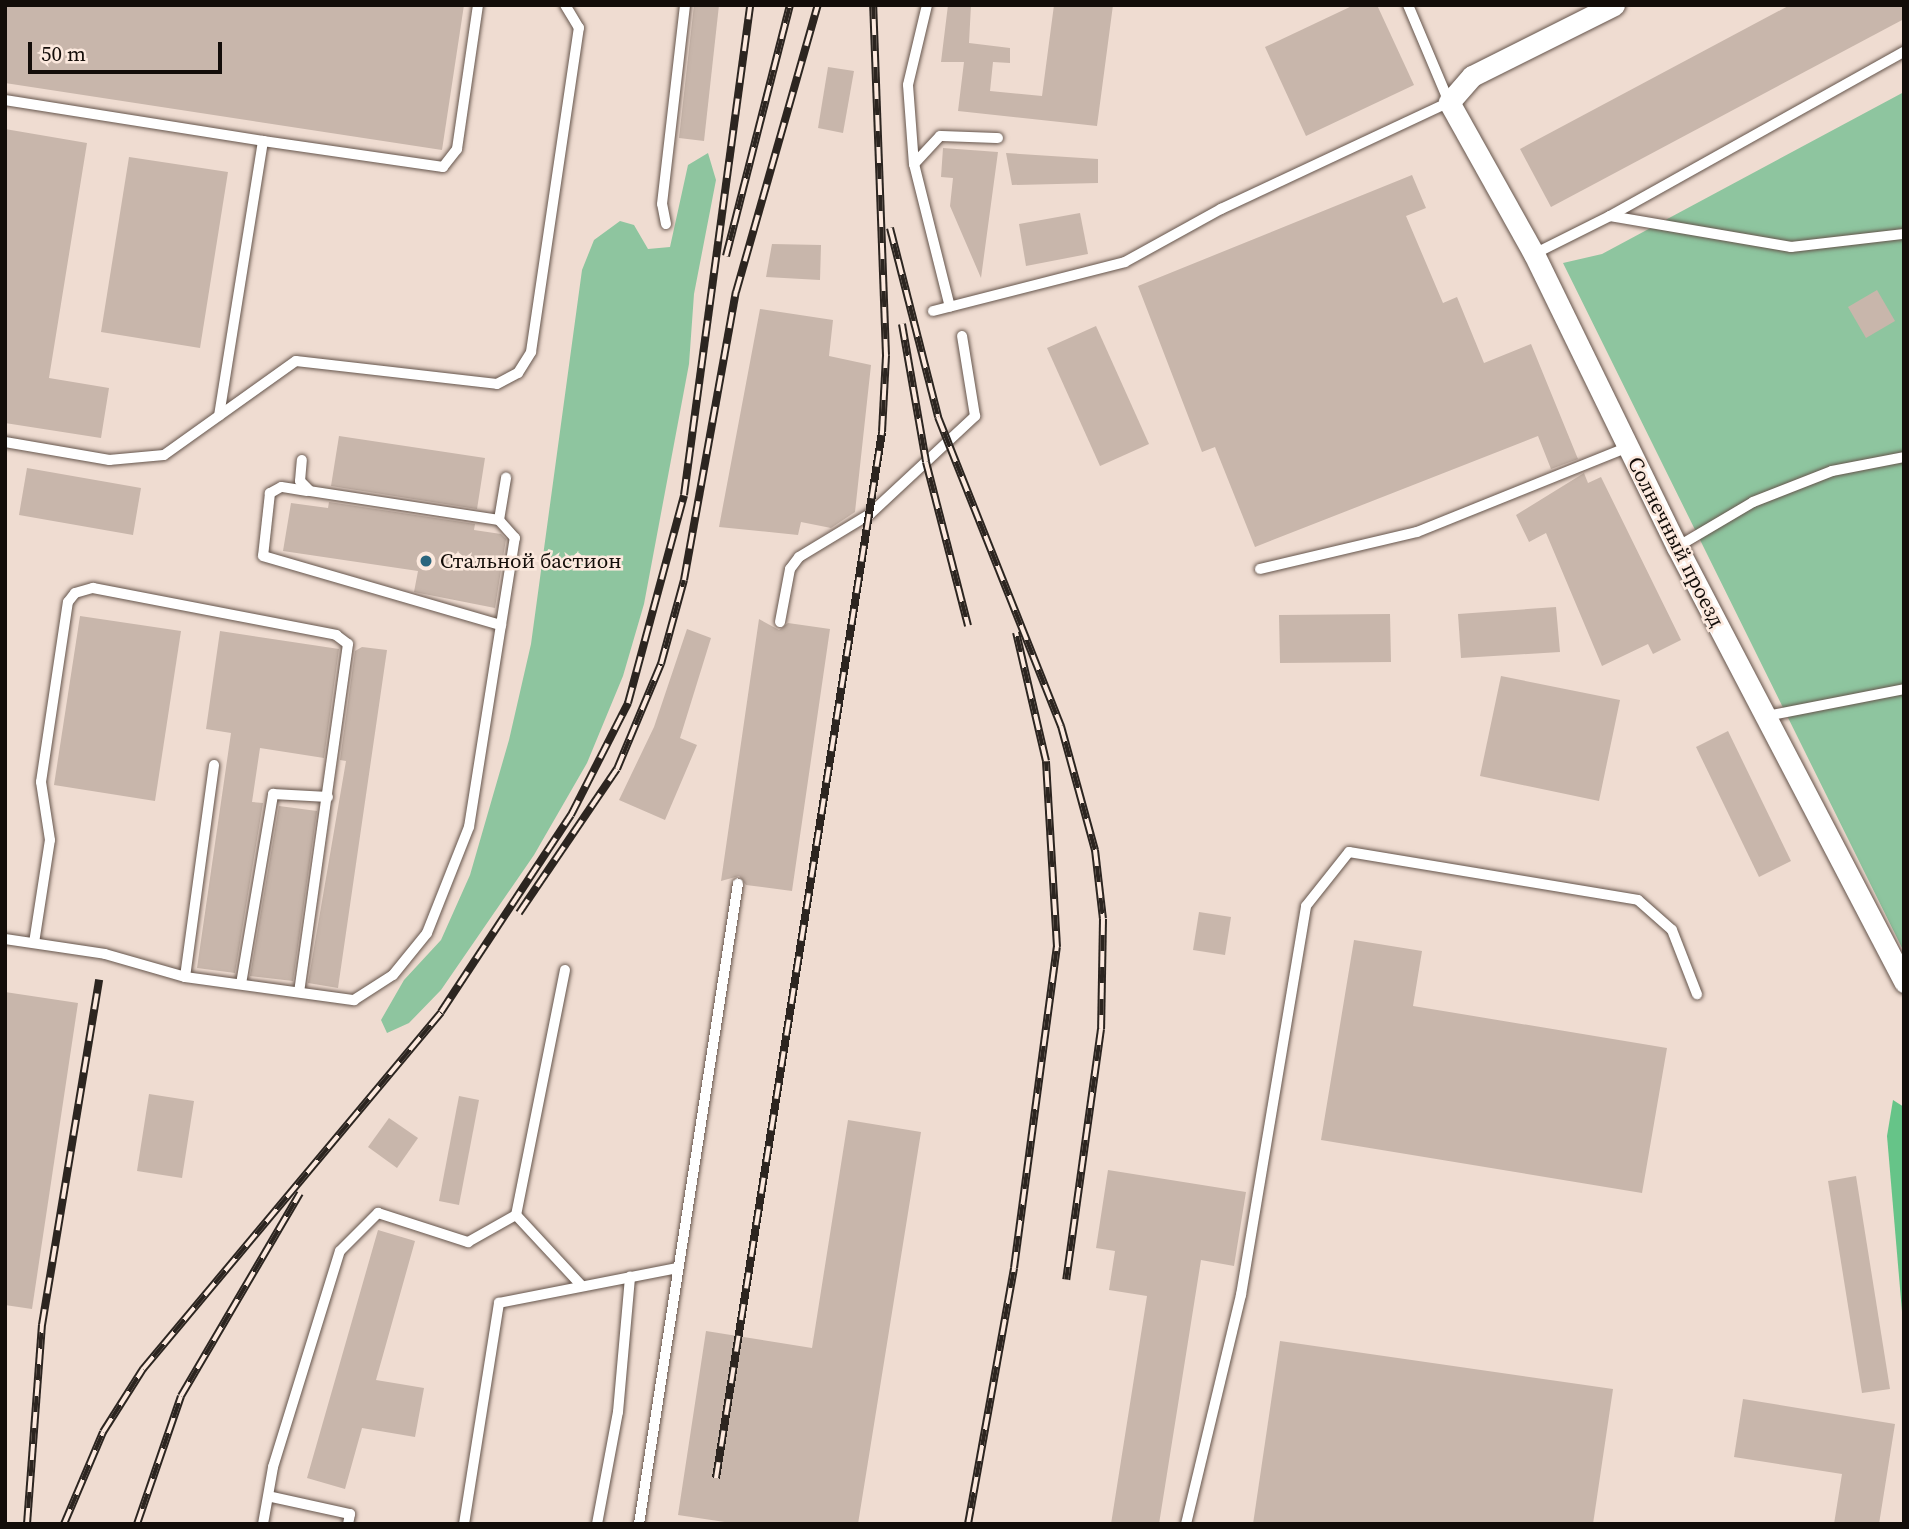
<!DOCTYPE html>
<html>
<head>
<meta charset="utf-8">
<style>
	body { margin:0 }
	#map { position:relative; width:1909px; height:1529px; overflow:hidden; background:#efdcd1; font-family:"Source Serif 4",serif }
	div>[style] { position:absolute }
	[style*='--x'] { left:calc(var(--x)*1px); top:calc(var(--y)*1px); width:calc(var(--w)*1px); rotate:calc(var(--a)*1deg) }
	.green>* { inset:0; background:#8ec59f }
	.forest>* { inset:0; background:#66c488 }
	.building>* { inset:0; background:#c8b6ab }
	.roads { filter:drop-shadow(0 0 2px #65554c) drop-shadow(0 0 2px #65554c) }
	.lane>* { height:10px; margin:-5px; padding:0 5px; transform-origin:5px; border-radius:5px; background:#fff }
	.street>* { height:21px; margin:-10.5px; padding:0 10.5px; transform-origin:10.5px; border-radius:10.5px; background:#fff }
	.rail>* { height:8px; margin-top:-4px; transform-origin:0; background:repeating-linear-gradient(90deg,#fce9de 0 16px,#2c2520 0 32px); box-sizing:border-box; border-block:2px solid #2c2520 }
	.dots>* { width:19px; height:19px; translate:-50% -50%; box-sizing:border-box; border:4px solid #fce9de; border-radius:50% }
	span { translate:-50% -50%; white-space:nowrap; text-align:center; line-height:1.15; -webkit-text-stroke:5px #fce9de; paint-order:stroke }
	.street-label { font-size:21px; color:#130d09 }
	.poi-label { font-size:21px; color:#130d09 }
	.left { translate:0 -50%; text-align:left }
	.frame { position:absolute; inset:0; border:7px solid #130d09; pointer-events:none }
	.scale { position:absolute; left:28px; top:42px; width:194px; height:32px; box-sizing:border-box; border:4px solid #130d09; border-top:0; padding-left:9px; font-size:21px; line-height:24px; white-space:nowrap; color:#130d09; -webkit-text-stroke:5px #fce9de; paint-order:stroke }
</style>
</head>
<body>
<div id="map">
	<div class="green">
		<div style="clip-path:polygon(1904px 92px,1904px 952px,1563px 263px,1602px 254px)"></div>
		<div style="clip-path:polygon(708px 153px,716px 180px,694px 294px,689px 364px,644px 604px,623px 676px,587px 763px,534px 855px,441px 990px,409px 1023px,387px 1033px,381px 1020px,404px 980px,441px 940px,470px 875px,509px 740px,531px 644px,582px 270px,594px 240px,620px 221px,634px 225px,648px 249px,670px 247px,688px 165px)"></div>
	</div>
	<div class="forest">
		<div style="clip-path:polygon(1893px 1100px,1904px 1107px,1904px 1335px,1887px 1136px)"></div>
	</div>
	<div class="building">
		<div style="clip-path:polygon(5px 5px,464px 5px,442px 150px,5px 83px)"></div>
		<div style="clip-path:polygon(694px 5px,719px 5px,704px 141px,679px 138px)"></div>
		<div style="clip-path:polygon(948px 5px,971px 5px,969px 43px,1010px 48px,1010px 63px,993px 62px,990px 91px,1042px 96px,1054px 5px,1113px 5px,1097px 126px,958px 111px,964px 62px,941px 62px)"></div>
		<div style="clip-path:polygon(1354px 5px,1377px 5px,1414px 85px,1306px 136px,1265px 47px)"></div>
		<div style="clip-path:polygon(1790px 5px,1904px 5px,1904px 19px,1551px 207px,1520px 149px)"></div>
		<div style="clip-path:polygon(828px 67px,854px 71px,843px 133px,818px 128px)"></div>
		<div style="clip-path:polygon(5px 129px,87px 143px,49px 378px,109px 388px,101px 438px,5px 423px)"></div>
		<div style="clip-path:polygon(943px 148px,998px 152px,981px 278px,950px 206px,953px 178px,941px 177px)"></div>
		<div style="clip-path:polygon(1006px 153px,1098px 159px,1098px 183px,1012px 185px)"></div>
		<div style="clip-path:polygon(129px 157px,228px 172px,200px 348px,101px 332px)"></div>
		<div style="clip-path:polygon(1412px 175px,1426px 208px,1406px 216px,1443px 303px,1457px 297px,1484px 363px,1531px 344px,1578px 459px,1551px 469px,1538px 436px,1255px 547px,1215px 447px,1202px 452px,1138px 286px)"></div>
		<div style="clip-path:polygon(1080px 213px,1088px 254px,1026px 266px,1019px 224px)"></div>
		<div style="clip-path:polygon(772px 244px,821px 245px,820px 280px,766px 277px)"></div>
		<div style="clip-path:polygon(1877px 290px,1895px 321px,1866px 338px,1848px 307px)"></div>
		<div style="clip-path:polygon(760px 309px,833px 320px,829px 356px,871px 365px,855px 512px,831px 528px,801px 522px,798px 535px,719px 527px)"></div>
		<div style="clip-path:polygon(1096px 326px,1149px 444px,1100px 466px,1047px 348px)"></div>
		<div style="clip-path:polygon(339px 436px,485px 458px,477px 509px,331px 486px)"></div>
		<div style="clip-path:polygon(27px 468px,141px 488px,133px 535px,19px 515px)"></div>
		<div style="clip-path:polygon(1584px 473px,1588px 483px,1601px 477px,1681px 640px,1653px 654px,1648px 644px,1602px 666px,1546px 533px,1529px 542px,1516px 515px)"></div>
		<div style="clip-path:polygon(329px 502px,475px 524px,474px 530px,501px 534px,506px 539px,495px 608px,414px 592px,418px 571px,283px 551px,291px 503px,328px 508px)"></div>
		<div style="clip-path:polygon(1556px 607px,1560px 652px,1461px 658px,1458px 614px)"></div>
		<div style="clip-path:polygon(1390px 614px,1391px 662px,1280px 663px,1279px 615px)"></div>
		<div style="clip-path:polygon(80px 616px,181px 631px,155px 801px,54px 785px)"></div>
		<div style="clip-path:polygon(759px 619px,779px 630px,788px 623px,830px 629px,792px 891px,746px 885px,739px 876px,721px 881px)"></div>
		<div style="clip-path:polygon(687px 629px,711px 638px,680px 738px,697px 745px,665px 820px,619px 800px,654px 727px)"></div>
		<div style="clip-path:polygon(220px 631px,339px 649px,324px 758px,260px 748px,252px 802px,263px 803px,235px 973px,197px 968px,231px 733px,206px 729px)"></div>
		<div style="clip-path:polygon(362px 647px,387px 650px,338px 988px,308px 983px,346px 761px,340px 760px,355px 651px)"></div>
		<div style="clip-path:polygon(1501px 676px,1620px 700px,1599px 801px,1480px 776px)"></div>
		<div style="clip-path:polygon(1728px 731px,1791px 861px,1759px 877px,1696px 747px)"></div>
		<div style="clip-path:polygon(279px 806px,317px 811px,293px 981px,250px 976px)"></div>
		<div style="clip-path:polygon(1199px 912px,1231px 917px,1225px 955px,1193px 950px)"></div>
		<div style="clip-path:polygon(1354px 940px,1422px 951px,1413px 1006px,1667px 1048px,1642px 1193px,1321px 1140px)"></div>
		<div style="clip-path:polygon(5px 992px,78px 1003px,32px 1309px,5px 1305px)"></div>
		<div style="clip-path:polygon(149px 1094px,194px 1101px,182px 1178px,137px 1171px)"></div>
		<div style="clip-path:polygon(459px 1096px,479px 1100px,459px 1205px,439px 1201px)"></div>
		<div style="clip-path:polygon(389px 1118px,418px 1138px,397px 1168px,368px 1147px)"></div>
		<div style="clip-path:polygon(848px 1120px,921px 1132px,858px 1524px,738px 1524px,678px 1515px,706px 1331px,812px 1348px)"></div>
		<div style="clip-path:polygon(1108px 1170px,1246px 1192px,1234px 1266px,1201px 1260px,1159px 1524px,1111px 1524px,1147px 1296px,1109px 1290px,1115px 1251px,1096px 1248px)"></div>
		<div style="clip-path:polygon(1856px 1176px,1890px 1389px,1862px 1393px,1828px 1181px)"></div>
		<div style="clip-path:polygon(378px 1230px,415px 1241px,376px 1380px,424px 1388px,415px 1437px,362px 1428px,345px 1489px,307px 1478px)"></div>
		<div style="clip-path:polygon(1280px 1341px,1613px 1389px,1593px 1524px,1253px 1524px)"></div>
		<div style="clip-path:polygon(1743px 1399px,1895px 1424px,1879px 1524px,1834px 1524px,1842px 1474px,1734px 1457px)"></div>
	</div>
	<div class="roads">
		<div class="lane">
			<div style="--x:927;--y:5;--w:82;--a:103.4"></div>
			<div style="--x:908;--y:85;--w:79;--a:85.7"></div>
			<div style="--x:914;--y:164;--w:147;--a:75.9"></div>
			<div style="--x:5;--y:100;--w:261;--a:9"></div>
			<div style="--x:263;--y:141;--w:278;--a:99.1"></div>
			<div style="--x:263;--y:141;--w:182;--a:8.2"></div>
			<div style="--x:443;--y:167;--w:23;--a:-52"></div>
			<div style="--x:457;--y:149;--w:146;--a:-81.7"></div>
			<div style="--x:914;--y:164;--w:38;--a:-47"></div>
			<div style="--x:940;--y:136;--w:58;--a:2"></div>
			<div style="--x:1610;--y:216;--w:337;--a:-29.2"></div>
			<div style="--x:666;--y:224;--w:20;--a:-101"></div>
			<div style="--x:662;--y:204;--w:200;--a:-83.4"></div>
			<div style="--x:1534;--y:254;--w:85;--a:-26.6"></div>
			<div style="--x:1610;--y:216;--w:184;--a:9.7"></div>
			<div style="--x:1791;--y:247;--w:114;--a:-6.6"></div>
			<div style="--x:933;--y:311;--w:198;--a:-14.3"></div>
			<div style="--x:1125;--y:262;--w:110;--a:-28.9"></div>
			<div style="--x:1221;--y:209;--w:252;--a:-25.1"></div>
			<div style="--x:1449;--y:102;--w:105;--a:-112.9"></div>
			<div style="--x:5;--y:442;--w:106;--a:9.8"></div>
			<div style="--x:109;--y:460;--w:55;--a:-5.2"></div>
			<div style="--x:164;--y:455;--w:162;--a:-35.5"></div>
			<div style="--x:296;--y:361;--w:202;--a:6.5"></div>
			<div style="--x:497;--y:384;--w:24;--a:-28"></div>
			<div style="--x:518;--y:373;--w:25;--a:-58"></div>
			<div style="--x:531;--y:352;--w:328;--a:-81.6"></div>
			<div style="--x:579;--y:28;--w:27;--a:-121"></div>
			<div style="--x:307;--y:491;--w:26;--a:-171"></div>
			<div style="--x:281;--y:487;--w:13;--a:151"></div>
			<div style="--x:270;--y:493;--w:63;--a:96.3"></div>
			<div style="--x:263;--y:556;--w:248;--a:16.2"></div>
			<div style="--x:499;--y:520;--w:43;--a:-80.5"></div>
			<div style="--x:1677;--y:547;--w:88;--a:-30.6"></div>
			<div style="--x:1753;--y:502;--w:85;--a:-21.4"></div>
			<div style="--x:1832;--y:471;--w:73;--a:-11"></div>
			<div style="--x:1260;--y:569;--w:161;--a:-13.3"></div>
			<div style="--x:1417;--y:532;--w:227;--a:-21.9"></div>
			<div style="--x:780;--y:622;--w:54;--a:-79.3"></div>
			<div style="--x:790;--y:569;--w:15;--a:-53"></div>
			<div style="--x:799;--y:557;--w:83;--a:-31.2"></div>
			<div style="--x:870;--y:514;--w:144;--a:-43"></div>
			<div style="--x:975;--y:416;--w:81;--a:-99.2"></div>
			<div style="--x:1767;--y:716;--w:140;--a:-11.1"></div>
			<div style="--x:5;--y:939;--w:101;--a:8.5"></div>
			<div style="--x:105;--y:954;--w:83;--a:16"></div>
			<div style="--x:185;--y:977;--w:171;--a:7.8"></div>
			<div style="--x:354;--y:1000;--w:46;--a:-32.7"></div>
			<div style="--x:393;--y:975;--w:54;--a:-51"></div>
			<div style="--x:427;--y:933;--w:114;--a:-68.4"></div>
			<div style="--x:469;--y:827;--w:293;--a:-81"></div>
			<div style="--x:515;--y:538;--w:24;--a:-132"></div>
			<div style="--x:499;--y:520;--w:191;--a:-171.3"></div>
			<div style="--x:310;--y:491;--w:14;--a:-135"></div>
			<div style="--x:300;--y:481;--w:21;--a:-85"></div>
			<div style="--x:34;--y:943;--w:104;--a:-81.2"></div>
			<div style="--x:50;--y:840;--w:59;--a:-98.8"></div>
			<div style="--x:41;--y:782;--w:182;--a:-81.5"></div>
			<div style="--x:68;--y:602;--w:11;--a:-52"></div>
			<div style="--x:75;--y:593;--w:19;--a:-16"></div>
			<div style="--x:93;--y:588;--w:248;--a:10.9"></div>
			<div style="--x:336;--y:635;--w:15;--a:37"></div>
			<div style="--x:348;--y:644;--w:351;--a:98"></div>
			<div style="--x:565;--y:970;--w:250;--a:101.3"></div>
			<div style="--x:516;--y:1215;--w:97;--a:47.1"></div>
			<div style="--x:185;--y:977;--w:214;--a:-82.2"></div>
			<div style="--x:241;--y:984;--w:193;--a:-80.4"></div>
			<div style="--x:273;--y:794;--w:55;--a:3.1"></div>
			<div style="--x:272;--y:1497;--w:80;--a:12.3"></div>
			<div style="--x:350;--y:1514;--w:10;--a:101"></div>
			<div style="--x:263;--y:1524;--w:58;--a:-80"></div>
			<div style="--x:273;--y:1467;--w:226;--a:-72.8"></div>
			<div style="--x:340;--y:1251;--w:54;--a:-45"></div>
			<div style="--x:378;--y:1213;--w:95;--a:17.9"></div>
			<div style="--x:468;--y:1242;--w:55;--a:-29.4"></div>
			<div style="--x:464;--y:1524;--w:224;--a:-81"></div>
			<div style="--x:499;--y:1303;--w:182;--a:-11.1"></div>
			<div style="--x:597;--y:1524;--w:114;--a:-79.4"></div>
			<div style="--x:618;--y:1412;--w:136;--a:-84.9"></div>
			<div style="--x:639;--y:1524;--w:648;--a:-81.21"></div>
			<div style="--x:1186;--y:1524;--w:236;--a:-76.5"></div>
			<div style="--x:1241;--y:1295;--w:394;--a:-80.5"></div>
			<div style="--x:1306;--y:906;--w:69;--a:-51.5"></div>
			<div style="--x:1349;--y:852;--w:293;--a:9.4"></div>
			<div style="--x:1638;--y:900;--w:45;--a:41.4"></div>
			<div style="--x:1672;--y:930;--w:69;--a:68.7"></div>
		</div>
		<div class="street">
			<div style="--x:1614;--y:5;--w:159;--a:153.4"></div>
			<div style="--x:1472;--y:76;--w:35;--a:131"></div>
			<div style="--x:1449;--y:102;--w:174;--a:60.8"></div>
			<div style="--x:1534;--y:254;--w:326;--a:64"></div>
			<div style="--x:1677;--y:547;--w:491;--a:62.4"></div>
		</div>
	</div>
	<div class="rail">
		<div style="--x:890;--y:228;--w:195;--a:75.7"></div>
		<div style="--x:938;--y:417;--w:333;--a:68.3"></div>
		<div style="--x:1061;--y:726;--w:129;--a:74.7"></div>
		<div style="--x:1095;--y:850;--w:69;--a:83.4"></div>
		<div style="--x:1103;--y:919;--w:110;--a:91"></div>
		<div style="--x:1101;--y:1029;--w:253;--a:97.9"></div>
		<div style="--x:726;--y:256;--w:259;--a:-75.7"></div>
		<div style="--x:902;--y:324;--w:140;--a:80.1"></div>
		<div style="--x:926;--y:462;--w:169;--a:75.6"></div>
		<div style="--x:519;--y:913;--w:174;--a:-55.8"></div>
		<div style="--x:617;--y:769;--w:114;--a:-67.3"></div>
		<div style="--x:661;--y:664;--w:87;--a:-74.7"></div>
		<div style="--x:684;--y:580;--w:293;--a:-79.8"></div>
		<div style="--x:736;--y:292;--w:298;--a:-74.1"></div>
		<div style="--x:716;--y:1478;--w:1059;--a:-80.98"></div>
		<div style="--x:882;--y:432;--w:77;--a:-87"></div>
		<div style="--x:886;--y:355;--w:350;--a:-92.1"></div>
		<div style="--x:27;--y:1524;--w:200;--a:-85.7"></div>
		<div style="--x:42;--y:1325;--w:350;--a:-80.6"></div>
		<div style="--x:64;--y:1524;--w:100;--a:-67"></div>
		<div style="--x:103;--y:1432;--w:75;--a:-57.6"></div>
		<div style="--x:143;--y:1369;--w:465;--a:-50.1"></div>
		<div style="--x:441;--y:1012;--w:236;--a:-56.6"></div>
		<div style="--x:571;--y:815;--w:126;--a:-63"></div>
		<div style="--x:628;--y:703;--w:215;--a:-74.9"></div>
		<div style="--x:684;--y:495;--w:494;--a:-82.3"></div>
		<div style="--x:137;--y:1524;--w:135;--a:-71"></div>
		<div style="--x:181;--y:1396;--w:235;--a:-59.6"></div>
		<div style="--x:968;--y:1524;--w:260;--a:-79.8"></div>
		<div style="--x:1014;--y:1268;--w:324;--a:-82.4"></div>
		<div style="--x:1057;--y:947;--w:186;--a:-93.4"></div>
		<div style="--x:1046;--y:761;--w:132;--a:-103.1"></div>
	</div>
	<div class="dots">
		<div style="left:426px;top:561px;background:#2b667e"></div>
	</div>
	<div class="street-label">
		<span style="left:1676px;top:542px;rotate:63deg">Солнечный проезд</span>
	</div>
	<div class="poi-label">
		<span class="left" style="left:440px;top:561px">Стальной бастион</span>
	</div>
	<div class="frame"></div>
	<div class="scale">50 m</div>
</div>
</body>
</html>
